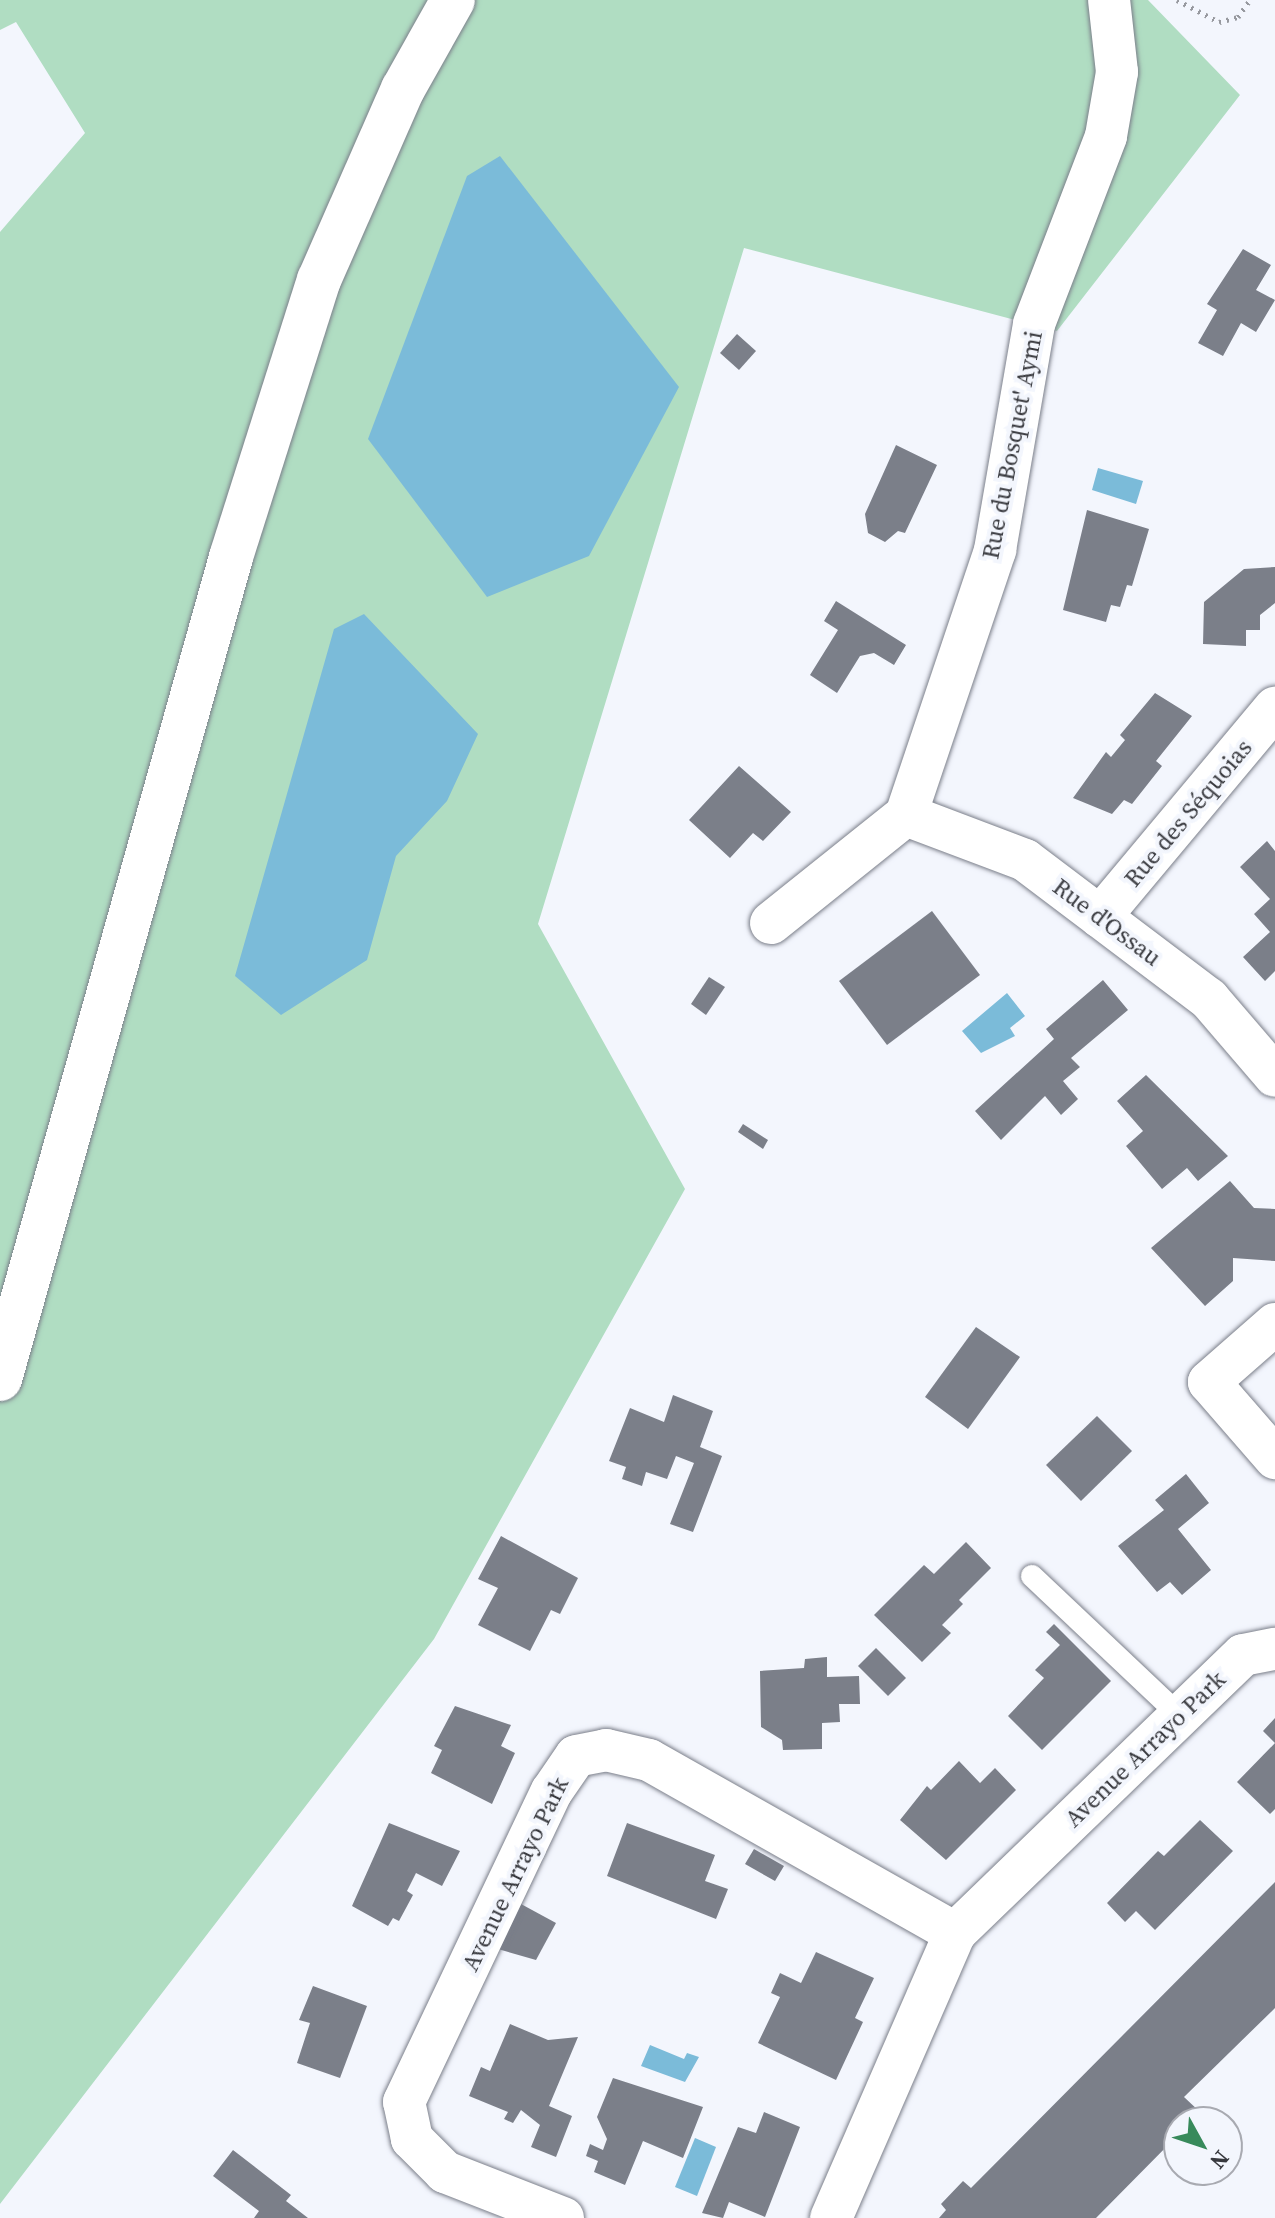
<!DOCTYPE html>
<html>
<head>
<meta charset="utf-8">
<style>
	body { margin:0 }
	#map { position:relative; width:1275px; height:2218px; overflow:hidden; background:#f3f6fd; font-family:"Source Serif 4",serif }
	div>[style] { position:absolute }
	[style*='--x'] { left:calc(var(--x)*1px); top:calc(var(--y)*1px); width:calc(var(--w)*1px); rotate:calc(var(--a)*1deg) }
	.green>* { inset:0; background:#b0ddc2 }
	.water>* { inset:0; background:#7bbbd9 }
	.building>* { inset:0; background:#7b7f89 }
	.path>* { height:5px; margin-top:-2.5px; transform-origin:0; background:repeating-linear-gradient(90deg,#97999f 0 2px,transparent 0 8px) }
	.roads { filter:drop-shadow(0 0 2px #7b7f8a) drop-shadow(0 0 2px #7b7f8a) }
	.lane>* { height:22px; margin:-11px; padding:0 11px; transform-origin:11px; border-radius:11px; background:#fff }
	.street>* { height:42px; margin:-21px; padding:0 21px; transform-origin:21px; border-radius:21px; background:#fff }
	.primary>* { height:44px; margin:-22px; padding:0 22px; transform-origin:22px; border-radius:22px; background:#fff }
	span { translate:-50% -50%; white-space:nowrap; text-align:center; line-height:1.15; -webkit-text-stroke:8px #f3f6fd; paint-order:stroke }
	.street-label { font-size:24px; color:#38393e }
	.north { position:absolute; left:1163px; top:2106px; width:80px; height:80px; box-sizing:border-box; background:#f3f6fd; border:2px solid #a8aab1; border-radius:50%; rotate:130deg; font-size:22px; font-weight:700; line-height:32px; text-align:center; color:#38393e }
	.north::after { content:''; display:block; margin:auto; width:28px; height:36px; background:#388a5b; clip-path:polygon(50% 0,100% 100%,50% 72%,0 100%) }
</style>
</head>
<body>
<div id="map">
	<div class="green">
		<div style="clip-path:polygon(0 0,1148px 0,1240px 95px,1057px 331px,744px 248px,538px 924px,685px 1189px,434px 1639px,0 2204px,0 232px,85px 133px,16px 22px,0 30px)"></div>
	</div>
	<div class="water">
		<div style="clip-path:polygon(500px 156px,679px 387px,589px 556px,487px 597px,368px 439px,467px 176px)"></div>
		<div style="clip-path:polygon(1098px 468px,1143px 481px,1136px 504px,1092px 490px)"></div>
		<div style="clip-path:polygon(364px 614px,478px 734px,447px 801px,396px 856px,367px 960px,281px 1015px,235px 976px,334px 629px)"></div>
		<div style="clip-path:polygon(1007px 993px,1025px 1016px,1010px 1028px,1015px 1036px,981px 1053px,962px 1031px)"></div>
		<div style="clip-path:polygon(650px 2045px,684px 2059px,687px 2053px,699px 2057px,685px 2082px,641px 2066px)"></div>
		<div style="clip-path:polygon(695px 2138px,716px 2147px,697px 2196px,675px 2187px)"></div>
	</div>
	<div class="building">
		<div style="clip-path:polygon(1243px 249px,1271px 265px,1256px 290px,1275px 300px,1256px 332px,1241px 323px,1223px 356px,1198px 343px,1217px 310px,1207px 304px)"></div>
		<div style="clip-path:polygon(737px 334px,756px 351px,739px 370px,720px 353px)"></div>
		<div style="clip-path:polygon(896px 445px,937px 465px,905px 533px,898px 531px,885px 542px,868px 533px,865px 514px)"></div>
		<div style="clip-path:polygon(1087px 510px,1149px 529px,1132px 586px,1127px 585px,1120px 607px,1111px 605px,1106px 622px,1063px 610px)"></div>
		<div style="clip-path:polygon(1275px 567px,1275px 603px,1260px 615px,1260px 630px,1246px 630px,1246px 646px,1203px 644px,1204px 602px,1244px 569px)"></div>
		<div style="clip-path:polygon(836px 601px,906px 645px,894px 665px,874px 653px,860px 656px,837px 693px,810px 675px,838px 630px,824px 621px)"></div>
		<div style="clip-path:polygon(1155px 693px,1192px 716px,1156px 761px,1162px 766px,1132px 804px,1124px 800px,1112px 814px,1073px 798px,1106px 752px,1111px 757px,1125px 740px,1120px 735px)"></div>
		<div style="clip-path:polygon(739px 766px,791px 812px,763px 841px,753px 833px,730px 858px,689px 820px)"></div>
		<div style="clip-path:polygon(1267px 841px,1275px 851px,1275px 971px,1265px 981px,1243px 957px,1270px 932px,1254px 914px,1270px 899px,1240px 867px)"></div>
		<div style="clip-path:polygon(932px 911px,980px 975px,887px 1045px,839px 981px)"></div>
		<div style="clip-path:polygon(709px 977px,725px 987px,706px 1015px,691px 1004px)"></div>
		<div style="clip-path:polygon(1103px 980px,1128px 1010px,1071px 1058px,1080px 1067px,1063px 1081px,1078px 1099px,1061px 1115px,1045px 1096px,1001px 1140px,975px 1111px,1054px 1039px,1046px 1029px)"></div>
		<div style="clip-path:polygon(1146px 1075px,1228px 1156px,1198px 1181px,1187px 1168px,1162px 1189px,1126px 1146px,1143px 1131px,1117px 1101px)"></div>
		<div style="clip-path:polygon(743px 1124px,768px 1140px,763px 1149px,738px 1132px)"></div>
		<div style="clip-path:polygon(1230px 1181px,1254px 1208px,1275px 1209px,1275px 1261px,1233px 1258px,1233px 1281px,1205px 1306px,1151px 1248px)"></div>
		<div style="clip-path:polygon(976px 1327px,1020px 1357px,968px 1429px,925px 1397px)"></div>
		<div style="clip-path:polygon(673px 1395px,713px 1411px,700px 1447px,722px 1456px,693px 1532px,670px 1524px,694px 1463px,676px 1456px,667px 1479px,646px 1472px,642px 1486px,622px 1479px,626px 1467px,609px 1461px,630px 1408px,664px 1422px)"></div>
		<div style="clip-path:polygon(1097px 1416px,1132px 1451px,1081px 1501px,1046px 1465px)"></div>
		<div style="clip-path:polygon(1186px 1474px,1209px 1503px,1178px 1529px,1211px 1570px,1182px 1595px,1170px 1582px,1157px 1592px,1118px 1546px,1164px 1510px,1155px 1500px)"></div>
		<div style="clip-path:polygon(501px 1536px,578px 1578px,560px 1614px,551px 1610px,530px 1651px,478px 1625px,498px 1588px,478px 1579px)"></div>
		<div style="clip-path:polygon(966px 1542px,991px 1568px,959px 1600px,963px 1604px,942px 1625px,951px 1633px,922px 1662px,874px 1615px,924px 1565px,934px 1574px)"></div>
		<div style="clip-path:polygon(1054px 1624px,1111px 1681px,1042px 1750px,1008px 1716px,1044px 1678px,1035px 1670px,1060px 1645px,1046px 1632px)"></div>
		<div style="clip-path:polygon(876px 1648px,906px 1678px,888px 1696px,858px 1666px)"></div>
		<div style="clip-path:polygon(827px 1657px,827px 1677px,859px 1676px,860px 1704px,839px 1704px,840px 1722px,822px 1723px,822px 1749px,783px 1750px,782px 1740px,761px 1727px,760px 1671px,804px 1668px,805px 1659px)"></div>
		<div style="clip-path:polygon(455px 1706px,511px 1725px,501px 1746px,515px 1753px,492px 1804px,431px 1773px,442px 1750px,434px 1746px)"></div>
		<div style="clip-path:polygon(1275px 1718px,1275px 1809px,1270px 1814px,1237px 1782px,1275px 1743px,1263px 1731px)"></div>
		<div style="clip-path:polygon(959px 1761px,980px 1783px,995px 1768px,1016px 1790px,946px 1860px,900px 1820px,927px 1786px,931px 1790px)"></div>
		<div style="clip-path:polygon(1200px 1820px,1233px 1851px,1155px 1930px,1136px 1911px,1125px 1922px,1107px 1903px,1158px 1851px,1164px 1856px)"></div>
		<div style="clip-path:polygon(389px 1823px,460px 1851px,442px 1886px,416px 1873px,407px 1891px,413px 1895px,399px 1921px,393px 1918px,388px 1926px,352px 1906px)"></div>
		<div style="clip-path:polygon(627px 1823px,715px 1855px,705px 1881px,728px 1889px,716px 1919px,607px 1876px)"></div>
		<div style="clip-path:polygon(754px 1849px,784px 1866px,775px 1881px,745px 1864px)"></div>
		<div style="clip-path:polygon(1275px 1882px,1275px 2008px,1184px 2097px,1200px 2112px,1191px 2122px,1179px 2122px,1179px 2134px,1096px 2218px,939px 2218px,946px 2210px,941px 2204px,963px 2181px,971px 2188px)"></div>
		<div style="clip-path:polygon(521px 1904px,556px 1923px,536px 1960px,498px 1949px)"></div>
		<div style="clip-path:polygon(816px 1952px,874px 1978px,855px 2018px,863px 2022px,836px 2080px,758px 2043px,780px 1997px,771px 1993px,780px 1973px,801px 1983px)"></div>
		<div style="clip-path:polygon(313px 1986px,367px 2006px,340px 2078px,297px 2063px,310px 2023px,299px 2020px)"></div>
		<div style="clip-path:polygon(510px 2024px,548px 2040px,578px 2037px,549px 2106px,572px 2116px,556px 2157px,531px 2147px,540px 2125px,521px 2110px,513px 2123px,504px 2119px,508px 2112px,469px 2096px,481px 2067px,490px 2071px)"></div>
		<div style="clip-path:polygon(613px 2078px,703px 2107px,683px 2158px,643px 2141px,625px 2185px,594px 2172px,598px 2161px,586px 2156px,590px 2144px,603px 2150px,607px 2139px,597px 2117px)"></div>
		<div style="clip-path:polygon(764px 2112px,800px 2127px,765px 2217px,729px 2202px,723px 2218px,702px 2213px,738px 2127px,756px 2133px)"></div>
		<div style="clip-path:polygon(233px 2150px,291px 2195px,286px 2201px,308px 2218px,254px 2218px,259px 2211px,213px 2176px)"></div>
	</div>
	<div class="path">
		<div style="--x:1177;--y:0;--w:47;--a:27.6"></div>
		<div style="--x:1219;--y:22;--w:20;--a:-15"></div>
		<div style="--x:1238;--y:17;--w:21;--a:-55"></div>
	</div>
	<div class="roads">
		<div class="lane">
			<div style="--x:1032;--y:1576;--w:202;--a:43.4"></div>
		</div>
		<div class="street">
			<div style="--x:906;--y:815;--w:127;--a:20.7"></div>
			<div style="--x:1025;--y:860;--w:231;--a:37.1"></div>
			<div style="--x:1209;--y:999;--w:101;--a:49.4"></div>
			<div style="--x:1100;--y:917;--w:273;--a:-50.1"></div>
			<div style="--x:771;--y:923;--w:173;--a:-38.7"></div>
			<div style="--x:906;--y:815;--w:280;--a:-71.4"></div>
			<div style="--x:995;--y:550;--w:229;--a:-80.2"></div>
			<div style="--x:1034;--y:324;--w:201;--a:-69"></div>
			<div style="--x:1106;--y:136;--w:65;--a:-80.2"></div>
			<div style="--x:1117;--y:72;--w:72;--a:-96.3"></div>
			<div style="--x:1275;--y:1324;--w:88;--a:138.7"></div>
			<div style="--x:1209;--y:1382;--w:101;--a:49"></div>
			<div style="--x:563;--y:2218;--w:127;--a:-158.7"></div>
			<div style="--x:445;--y:2172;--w:47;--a:-135"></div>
			<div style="--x:412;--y:2139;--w:38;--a:-102"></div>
			<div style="--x:404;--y:2102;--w:344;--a:-64.6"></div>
			<div style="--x:552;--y:1791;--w:42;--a:-55.6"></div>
			<div style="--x:576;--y:1756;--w:31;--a:-11"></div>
			<div style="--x:606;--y:1750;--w:44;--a:13.1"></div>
			<div style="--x:649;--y:1760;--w:352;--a:29.5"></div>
			<div style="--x:831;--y:2218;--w:311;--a:-66.5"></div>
			<div style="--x:955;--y:1933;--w:400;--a:-44"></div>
			<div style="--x:1243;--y:1655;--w:33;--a:-11"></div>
		</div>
		<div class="primary">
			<div style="--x:0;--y:1379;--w:854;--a:-74.3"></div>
			<div style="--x:231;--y:557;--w:291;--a:-72.4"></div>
			<div style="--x:319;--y:280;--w:209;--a:-66.3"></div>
			<div style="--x:403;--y:89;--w:102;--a:-60.7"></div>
		</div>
	</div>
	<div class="street-label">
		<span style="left:1012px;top:445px;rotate:-79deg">Rue du Bosquet' Aymi</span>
		<span style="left:1188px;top:813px;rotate:-50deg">Rue des Séquoias</span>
		<span style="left:1107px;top:922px;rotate:37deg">Rue d'Ossau</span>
		<span style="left:1145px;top:1749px;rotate:-44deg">Avenue Arrayo Park</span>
		<span style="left:515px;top:1874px;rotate:-64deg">Avenue Arrayo Park</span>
	</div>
	<div class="north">N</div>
</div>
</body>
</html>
